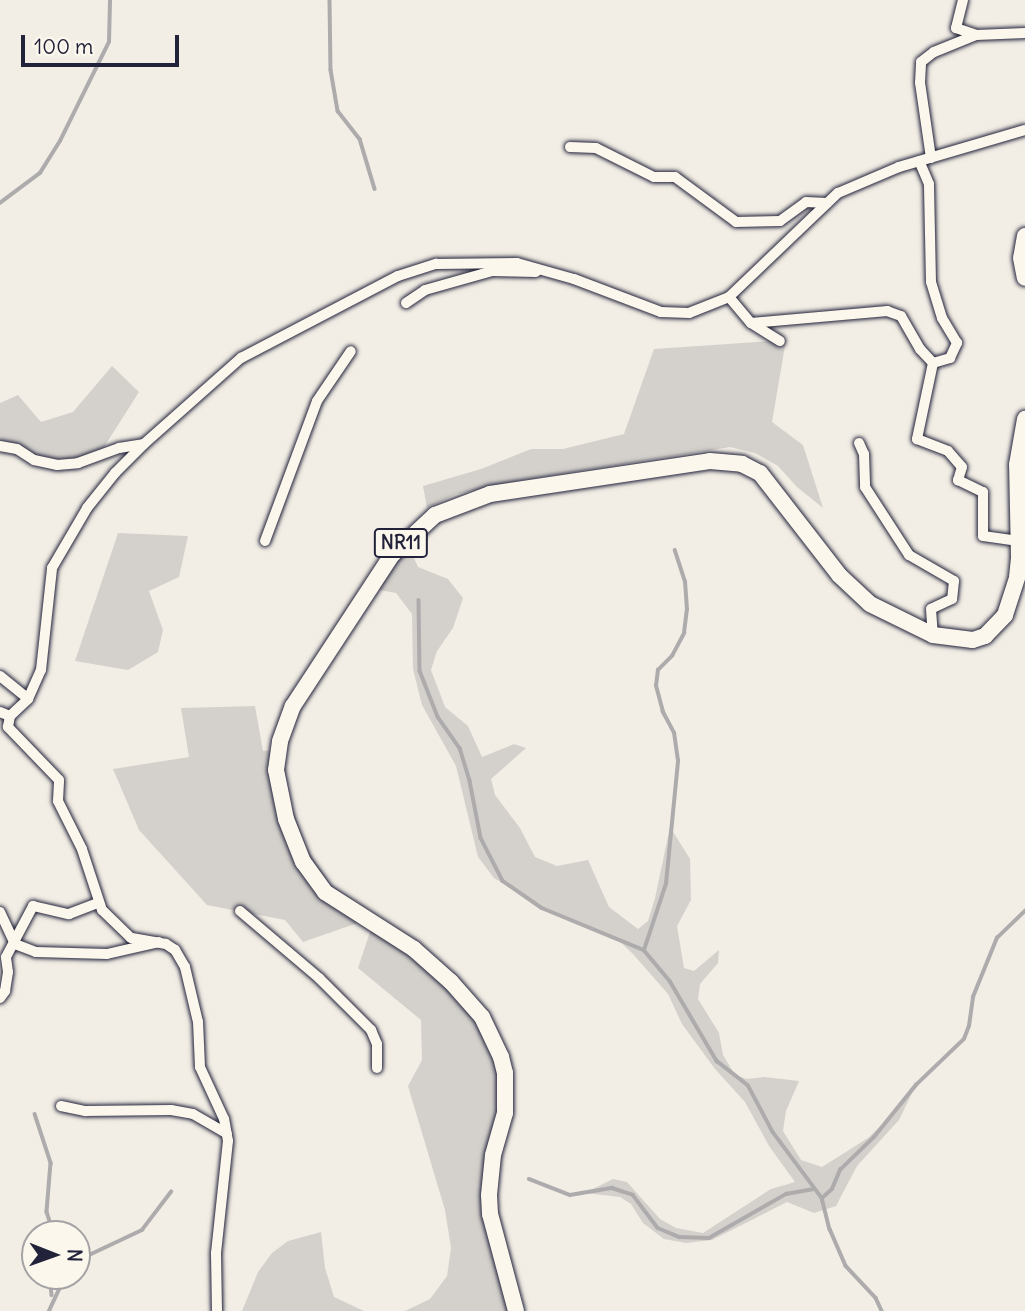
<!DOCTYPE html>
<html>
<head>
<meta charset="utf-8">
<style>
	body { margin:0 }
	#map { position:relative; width:1025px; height:1311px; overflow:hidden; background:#f2eee5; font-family:Delius,sans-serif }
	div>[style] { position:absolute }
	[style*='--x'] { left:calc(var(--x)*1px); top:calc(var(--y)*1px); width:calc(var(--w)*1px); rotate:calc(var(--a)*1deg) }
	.green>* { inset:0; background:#d4d1cc }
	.stream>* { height:3.5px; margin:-1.75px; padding:0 1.75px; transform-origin:1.75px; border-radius:1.75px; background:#aeabad }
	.roads { filter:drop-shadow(0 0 2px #22223b) drop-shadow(0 0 2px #22223b) }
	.minor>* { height:10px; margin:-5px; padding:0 5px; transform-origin:5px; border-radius:5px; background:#fbf7ec }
	.trunk>* { height:16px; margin:-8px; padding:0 8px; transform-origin:8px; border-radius:8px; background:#fbf7ec }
	span { translate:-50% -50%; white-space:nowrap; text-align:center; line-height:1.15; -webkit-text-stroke:5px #fbf7ec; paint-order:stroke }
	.shield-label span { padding:2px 5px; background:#fbf7ec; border:2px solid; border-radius:5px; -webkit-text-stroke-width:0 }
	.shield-label { font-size:19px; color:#22223b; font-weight:700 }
	.north { position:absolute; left:21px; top:1220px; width:70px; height:70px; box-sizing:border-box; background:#fbf7ec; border:2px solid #a4a2a5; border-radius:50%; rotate:91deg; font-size:19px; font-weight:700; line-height:28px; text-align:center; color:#22223b }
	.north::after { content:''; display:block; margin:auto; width:24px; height:32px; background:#22223b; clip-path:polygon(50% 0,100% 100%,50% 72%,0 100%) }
	.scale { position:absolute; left:21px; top:35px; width:158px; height:32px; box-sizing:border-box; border:4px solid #22223b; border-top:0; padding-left:9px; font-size:21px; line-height:24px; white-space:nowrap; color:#22223b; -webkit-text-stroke:5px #fbf7ec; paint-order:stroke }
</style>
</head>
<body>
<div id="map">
	<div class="green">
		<div style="clip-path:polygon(786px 340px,772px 422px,803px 445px,823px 508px,797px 487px,778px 466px,755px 453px,730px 447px,522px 480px,456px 494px,427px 508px,423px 486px,481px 469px,531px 449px,563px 449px,624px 434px,654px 349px)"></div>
		<div style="clip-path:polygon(112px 366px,139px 392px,99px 455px,57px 465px,0 446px,0 403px,18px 395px,41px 422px,73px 412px)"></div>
		<div style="clip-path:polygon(118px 533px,188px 536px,179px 577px,149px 591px,163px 630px,158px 652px,128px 670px,75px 661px)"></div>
		<div style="clip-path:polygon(406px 540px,418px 567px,448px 579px,463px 598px,453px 628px,437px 651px,431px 670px,445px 707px,468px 726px,482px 757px,514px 744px,526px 748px,491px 779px,495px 795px,520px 828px,535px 857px,557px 866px,588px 860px,609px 907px,638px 929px,648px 921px,655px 898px,670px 827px,690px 859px,691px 900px,677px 926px,684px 968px,694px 971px,719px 950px,718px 963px,700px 984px,698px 999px,719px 1033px,723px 1055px,735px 1075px,747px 1079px,764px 1077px,799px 1081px,786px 1111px,783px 1131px,801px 1160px,822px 1167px,868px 1138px,898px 1109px,916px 1085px,899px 1120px,857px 1166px,836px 1206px,814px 1213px,787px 1202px,712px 1240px,686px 1243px,664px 1239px,643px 1223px,631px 1204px,620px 1197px,585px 1193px,613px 1179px,627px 1182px,660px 1219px,676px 1228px,703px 1233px,771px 1189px,795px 1182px,769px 1146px,745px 1102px,715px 1069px,682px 1024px,668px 994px,633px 954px,614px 936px,542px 908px,494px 878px,478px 857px,456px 766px,422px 705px,413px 669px,412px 614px,396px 593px,374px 589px)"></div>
		<div style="clip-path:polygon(255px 706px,263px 751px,284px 749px,288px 795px,306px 847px,331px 885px,376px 916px,413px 945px,509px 1062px,493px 1174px,498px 1213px,521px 1311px,405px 1311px,430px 1299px,447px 1276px,451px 1248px,445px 1210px,408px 1086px,422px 1060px,421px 1020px,358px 968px,375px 917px,303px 942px,285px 920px,207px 905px,139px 830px,113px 769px,189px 757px,181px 708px)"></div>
		<div style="clip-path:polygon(321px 1232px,325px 1268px,334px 1297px,364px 1311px,242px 1311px,258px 1272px,272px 1253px,288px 1241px)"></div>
	</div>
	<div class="stream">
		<div style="--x:330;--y:0;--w:70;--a:89.2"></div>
		<div style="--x:331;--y:70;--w:42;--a:80.3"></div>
		<div style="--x:338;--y:111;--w:36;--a:52"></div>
		<div style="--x:360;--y:139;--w:52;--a:73.3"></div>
		<div style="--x:0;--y:203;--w:50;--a:-36.9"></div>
		<div style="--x:40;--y:173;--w:38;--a:-58"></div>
		<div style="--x:60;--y:141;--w:110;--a:-63.7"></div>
		<div style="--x:109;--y:42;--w:42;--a:-88.6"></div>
		<div style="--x:419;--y:600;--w:71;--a:89.2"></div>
		<div style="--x:420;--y:671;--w:49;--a:68.6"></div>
		<div style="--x:438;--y:717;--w:38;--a:55"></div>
		<div style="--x:460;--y:748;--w:34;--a:73"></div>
		<div style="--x:470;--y:781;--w:58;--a:79.1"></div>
		<div style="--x:481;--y:838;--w:48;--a:62.9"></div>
		<div style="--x:503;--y:881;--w:47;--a:34.7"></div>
		<div style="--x:542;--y:908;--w:110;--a:22.4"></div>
		<div style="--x:644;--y:950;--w:40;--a:50"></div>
		<div style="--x:670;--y:981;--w:93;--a:59.6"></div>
		<div style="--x:717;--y:1061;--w:39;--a:38"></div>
		<div style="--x:748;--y:1085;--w:53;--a:62"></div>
		<div style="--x:773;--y:1132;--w:82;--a:53.4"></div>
		<div style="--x:822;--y:1198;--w:32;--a:76"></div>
		<div style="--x:830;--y:1229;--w:40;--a:66.6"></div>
		<div style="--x:846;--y:1266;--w:44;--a:46.8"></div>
		<div style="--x:876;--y:1298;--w:14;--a:65"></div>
		<div style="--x:644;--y:950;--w:70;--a:-71.6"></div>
		<div style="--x:666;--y:884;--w:124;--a:-84.4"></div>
		<div style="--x:678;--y:761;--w:28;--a:-98"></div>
		<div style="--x:674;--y:733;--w:24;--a:-118"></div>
		<div style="--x:663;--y:712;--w:27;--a:-105"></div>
		<div style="--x:656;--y:686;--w:16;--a:-83"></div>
		<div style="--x:658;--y:670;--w:20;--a:-45"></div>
		<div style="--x:672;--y:656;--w:26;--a:-62"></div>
		<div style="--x:684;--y:633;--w:23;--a:-83"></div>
		<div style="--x:687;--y:610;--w:28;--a:-94"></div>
		<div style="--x:685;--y:582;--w:33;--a:-108"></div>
		<div style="--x:35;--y:1114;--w:52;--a:71.9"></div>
		<div style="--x:51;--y:1163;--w:49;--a:94.7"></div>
		<div style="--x:47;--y:1212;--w:23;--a:72"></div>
		<div style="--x:529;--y:1179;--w:44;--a:21.3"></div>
		<div style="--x:570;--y:1195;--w:43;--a:-9.5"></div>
		<div style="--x:612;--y:1188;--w:22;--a:18"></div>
		<div style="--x:633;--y:1195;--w:41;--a:52.9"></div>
		<div style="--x:658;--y:1228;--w:23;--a:23"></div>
		<div style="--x:679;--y:1237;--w:30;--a:2"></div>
		<div style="--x:709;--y:1238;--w:89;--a:-29.7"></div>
		<div style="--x:786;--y:1194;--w:28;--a:-10"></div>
		<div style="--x:822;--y:1198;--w:13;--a:-42"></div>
		<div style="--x:832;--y:1189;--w:21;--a:-67"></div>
		<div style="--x:840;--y:1170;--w:47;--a:-44.1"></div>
		<div style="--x:874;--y:1137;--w:67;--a:-51.1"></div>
		<div style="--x:916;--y:1085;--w:66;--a:-43.8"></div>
		<div style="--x:964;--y:1039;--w:14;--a:-69"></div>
		<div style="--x:969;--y:1026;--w:29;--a:-82"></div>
		<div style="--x:973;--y:997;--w:64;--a:-67.9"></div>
		<div style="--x:997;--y:938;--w:39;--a:-44"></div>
		<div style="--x:77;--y:1265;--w:13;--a:-42"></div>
		<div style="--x:87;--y:1256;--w:61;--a:-25.3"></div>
		<div style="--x:142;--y:1230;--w:48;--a:-52.7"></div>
		<div style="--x:50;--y:1276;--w:19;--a:84"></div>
		<div style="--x:49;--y:1311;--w:38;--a:-65"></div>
	</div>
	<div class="roads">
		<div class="minor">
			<div style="--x:963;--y:0;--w:29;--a:104"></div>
			<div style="--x:956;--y:28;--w:21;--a:19"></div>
			<div style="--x:976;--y:35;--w:49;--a:-2.3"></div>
			<div style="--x:570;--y:147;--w:26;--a:2"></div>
			<div style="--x:596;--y:148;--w:65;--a:26.6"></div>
			<div style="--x:654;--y:177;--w:21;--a:0"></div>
			<div style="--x:675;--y:177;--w:76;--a:36.4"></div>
			<div style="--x:736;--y:222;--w:44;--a:-1.3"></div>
			<div style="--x:780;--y:221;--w:32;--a:-36"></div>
			<div style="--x:806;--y:202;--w:21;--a:3"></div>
			<div style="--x:931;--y:158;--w:76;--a:-98.3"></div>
			<div style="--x:920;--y:83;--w:21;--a:-87"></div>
			<div style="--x:921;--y:62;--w:16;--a:-38"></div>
			<div style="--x:934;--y:52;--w:45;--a:-22"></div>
			<div style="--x:729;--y:297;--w:34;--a:50"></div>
			<div style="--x:751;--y:323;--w:34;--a:32"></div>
			<div style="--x:406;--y:303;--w:23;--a:-34"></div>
			<div style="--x:425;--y:290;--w:70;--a:-15.8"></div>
			<div style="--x:492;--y:271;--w:44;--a:1.3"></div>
			<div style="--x:751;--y:323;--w:137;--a:-5"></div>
			<div style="--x:887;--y:311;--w:15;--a:20"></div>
			<div style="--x:901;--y:316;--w:38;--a:60"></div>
			<div style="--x:920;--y:349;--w:19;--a:47"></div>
			<div style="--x:933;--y:363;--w:18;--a:-16"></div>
			<div style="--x:950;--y:358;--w:17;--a:-65"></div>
			<div style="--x:957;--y:343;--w:29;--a:-121"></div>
			<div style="--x:942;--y:318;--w:38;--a:-107"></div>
			<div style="--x:931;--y:282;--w:98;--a:-91.2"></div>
			<div style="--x:929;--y:184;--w:25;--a:-113"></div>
			<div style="--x:933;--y:363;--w:78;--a:101.9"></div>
			<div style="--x:917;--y:439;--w:33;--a:21"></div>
			<div style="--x:948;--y:451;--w:21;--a:49"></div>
			<div style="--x:962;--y:467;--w:14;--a:107"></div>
			<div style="--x:958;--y:480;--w:28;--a:26"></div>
			<div style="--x:983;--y:492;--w:44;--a:90"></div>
			<div style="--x:983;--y:536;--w:36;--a:8"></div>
			<div style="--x:859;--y:443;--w:12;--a:66"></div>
			<div style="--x:864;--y:454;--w:33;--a:88"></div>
			<div style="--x:865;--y:487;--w:81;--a:57.1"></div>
			<div style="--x:909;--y:555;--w:52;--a:30"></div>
			<div style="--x:954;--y:581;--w:18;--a:96"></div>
			<div style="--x:952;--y:599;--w:23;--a:155"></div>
			<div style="--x:931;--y:609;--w:26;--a:86"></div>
			<div style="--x:0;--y:446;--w:17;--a:10"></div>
			<div style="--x:17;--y:449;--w:20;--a:33"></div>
			<div style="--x:34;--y:460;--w:24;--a:12"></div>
			<div style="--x:57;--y:465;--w:21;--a:-5"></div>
			<div style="--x:78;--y:463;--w:44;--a:-20.1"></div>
			<div style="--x:119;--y:448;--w:24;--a:-9"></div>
			<div style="--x:265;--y:541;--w:149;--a:-69.6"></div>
			<div style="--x:317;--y:401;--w:60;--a:-55.8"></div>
			<div style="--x:0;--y:676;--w:36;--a:39"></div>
			<div style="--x:0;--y:712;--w:11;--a:22"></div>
			<div style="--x:240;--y:911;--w:104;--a:40.3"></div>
			<div style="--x:319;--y:978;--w:74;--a:45"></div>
			<div style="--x:371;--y:1030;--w:15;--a:67"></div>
			<div style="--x:377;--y:1044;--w:24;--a:90"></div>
			<div style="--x:0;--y:912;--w:35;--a:65"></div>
			<div style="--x:15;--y:944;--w:22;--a:21"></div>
			<div style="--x:36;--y:952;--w:71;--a:1.6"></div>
			<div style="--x:107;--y:954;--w:53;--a:-13"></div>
			<div style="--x:0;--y:998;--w:9;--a:-54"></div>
			<div style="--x:5;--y:991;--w:19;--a:-81"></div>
			<div style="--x:8;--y:972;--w:15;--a:-98"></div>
			<div style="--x:6;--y:957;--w:58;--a:-62.1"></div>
			<div style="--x:33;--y:906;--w:37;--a:13"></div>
			<div style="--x:69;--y:914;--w:31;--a:-21"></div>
			<div style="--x:61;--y:1106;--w:25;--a:12"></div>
			<div style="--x:85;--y:1111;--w:86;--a:-0.7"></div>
			<div style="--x:171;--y:1110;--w:22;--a:10"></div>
			<div style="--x:193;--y:1114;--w:39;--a:30"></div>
			<div style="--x:217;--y:1311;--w:58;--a:-91"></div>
			<div style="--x:216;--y:1253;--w:113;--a:-83.9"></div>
			<div style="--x:228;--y:1141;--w:22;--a:-100"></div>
			<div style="--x:224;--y:1119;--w:57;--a:-114.8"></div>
			<div style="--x:200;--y:1067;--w:45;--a:-92.5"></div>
			<div style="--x:198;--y:1022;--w:57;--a:-103.3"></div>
			<div style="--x:185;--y:967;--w:20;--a:-120"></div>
			<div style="--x:175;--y:950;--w:11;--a:-146"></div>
			<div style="--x:166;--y:944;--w:36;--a:-170"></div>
			<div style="--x:131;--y:938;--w:40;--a:-136"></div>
			<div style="--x:102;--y:910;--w:64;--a:-108.2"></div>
			<div style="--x:82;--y:849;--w:54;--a:-116.6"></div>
			<div style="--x:58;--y:801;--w:21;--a:-87"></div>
			<div style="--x:59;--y:780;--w:74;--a:-133.9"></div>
			<div style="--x:8;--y:727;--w:11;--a:-80"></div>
			<div style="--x:10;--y:716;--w:25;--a:-43"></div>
			<div style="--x:28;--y:699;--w:32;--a:-66"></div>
			<div style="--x:41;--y:670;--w:103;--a:-83.8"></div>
			<div style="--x:52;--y:568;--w:69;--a:-59.7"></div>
			<div style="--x:87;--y:508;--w:45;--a:-51.3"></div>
			<div style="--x:115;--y:473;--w:41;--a:-45"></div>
			<div style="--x:144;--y:444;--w:130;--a:-41.6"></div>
			<div style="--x:241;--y:358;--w:177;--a:-27.6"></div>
			<div style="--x:398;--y:276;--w:40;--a:-18"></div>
			<div style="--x:436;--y:264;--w:81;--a:-0.7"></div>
			<div style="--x:517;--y:263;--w:59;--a:15.7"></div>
			<div style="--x:574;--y:279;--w:93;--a:20.8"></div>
			<div style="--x:661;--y:312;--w:28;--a:2"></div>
			<div style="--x:689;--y:313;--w:43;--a:-21.8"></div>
			<div style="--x:729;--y:297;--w:151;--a:-43.7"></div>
			<div style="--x:838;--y:193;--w:66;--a:-23.1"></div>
			<div style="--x:899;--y:167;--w:131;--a:-16.4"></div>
		</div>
		<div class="trunk">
			<div style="--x:1025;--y:236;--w:22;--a:100"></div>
			<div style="--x:1021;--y:258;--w:20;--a:79"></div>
			<div style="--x:516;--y:1311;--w:100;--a:-105"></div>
			<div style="--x:490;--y:1214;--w:19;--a:-93"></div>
			<div style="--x:489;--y:1195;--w:40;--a:-84.3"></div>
			<div style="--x:493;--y:1155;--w:44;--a:-74.1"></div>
			<div style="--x:505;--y:1113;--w:40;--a:-90"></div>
			<div style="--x:505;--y:1073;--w:16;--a:-104"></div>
			<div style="--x:501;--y:1057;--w:44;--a:-115.4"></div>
			<div style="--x:482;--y:1017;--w:47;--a:-131.5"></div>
			<div style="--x:451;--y:982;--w:50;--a:-138.3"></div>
			<div style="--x:414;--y:949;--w:106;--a:-147.4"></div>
			<div style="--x:325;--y:892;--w:37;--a:-126"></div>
			<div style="--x:303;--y:862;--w:46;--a:-111.6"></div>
			<div style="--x:286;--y:819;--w:50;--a:-101.5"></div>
			<div style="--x:276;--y:770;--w:29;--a:-82"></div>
			<div style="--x:280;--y:741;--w:37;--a:-70"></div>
			<div style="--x:293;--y:706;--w:179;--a:-56.8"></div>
			<div style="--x:391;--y:556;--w:60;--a:-43"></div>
			<div style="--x:435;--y:515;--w:59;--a:-20.9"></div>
			<div style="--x:490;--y:494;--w:222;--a:-8.5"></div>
			<div style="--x:710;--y:461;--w:32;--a:5"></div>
			<div style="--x:742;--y:464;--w:20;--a:27"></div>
			<div style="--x:760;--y:473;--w:129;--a:52.2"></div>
			<div style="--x:839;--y:575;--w:42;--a:43.1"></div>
			<div style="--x:870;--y:604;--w:70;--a:26.2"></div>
			<div style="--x:933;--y:635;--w:40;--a:7.1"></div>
			<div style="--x:973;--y:640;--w:13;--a:-18"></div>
			<div style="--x:985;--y:636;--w:29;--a:-46"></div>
			<div style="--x:1005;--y:615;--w:40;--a:-72"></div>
			<div style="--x:1017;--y:577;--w:20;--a:-84"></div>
			<div style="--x:1019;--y:557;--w:92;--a:-91.2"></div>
			<div style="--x:1017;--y:465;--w:47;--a:-80.1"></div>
		</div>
	</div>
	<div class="shield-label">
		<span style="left:401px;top:543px">NR11</span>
	</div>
	<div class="north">N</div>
	<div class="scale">100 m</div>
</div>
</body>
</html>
